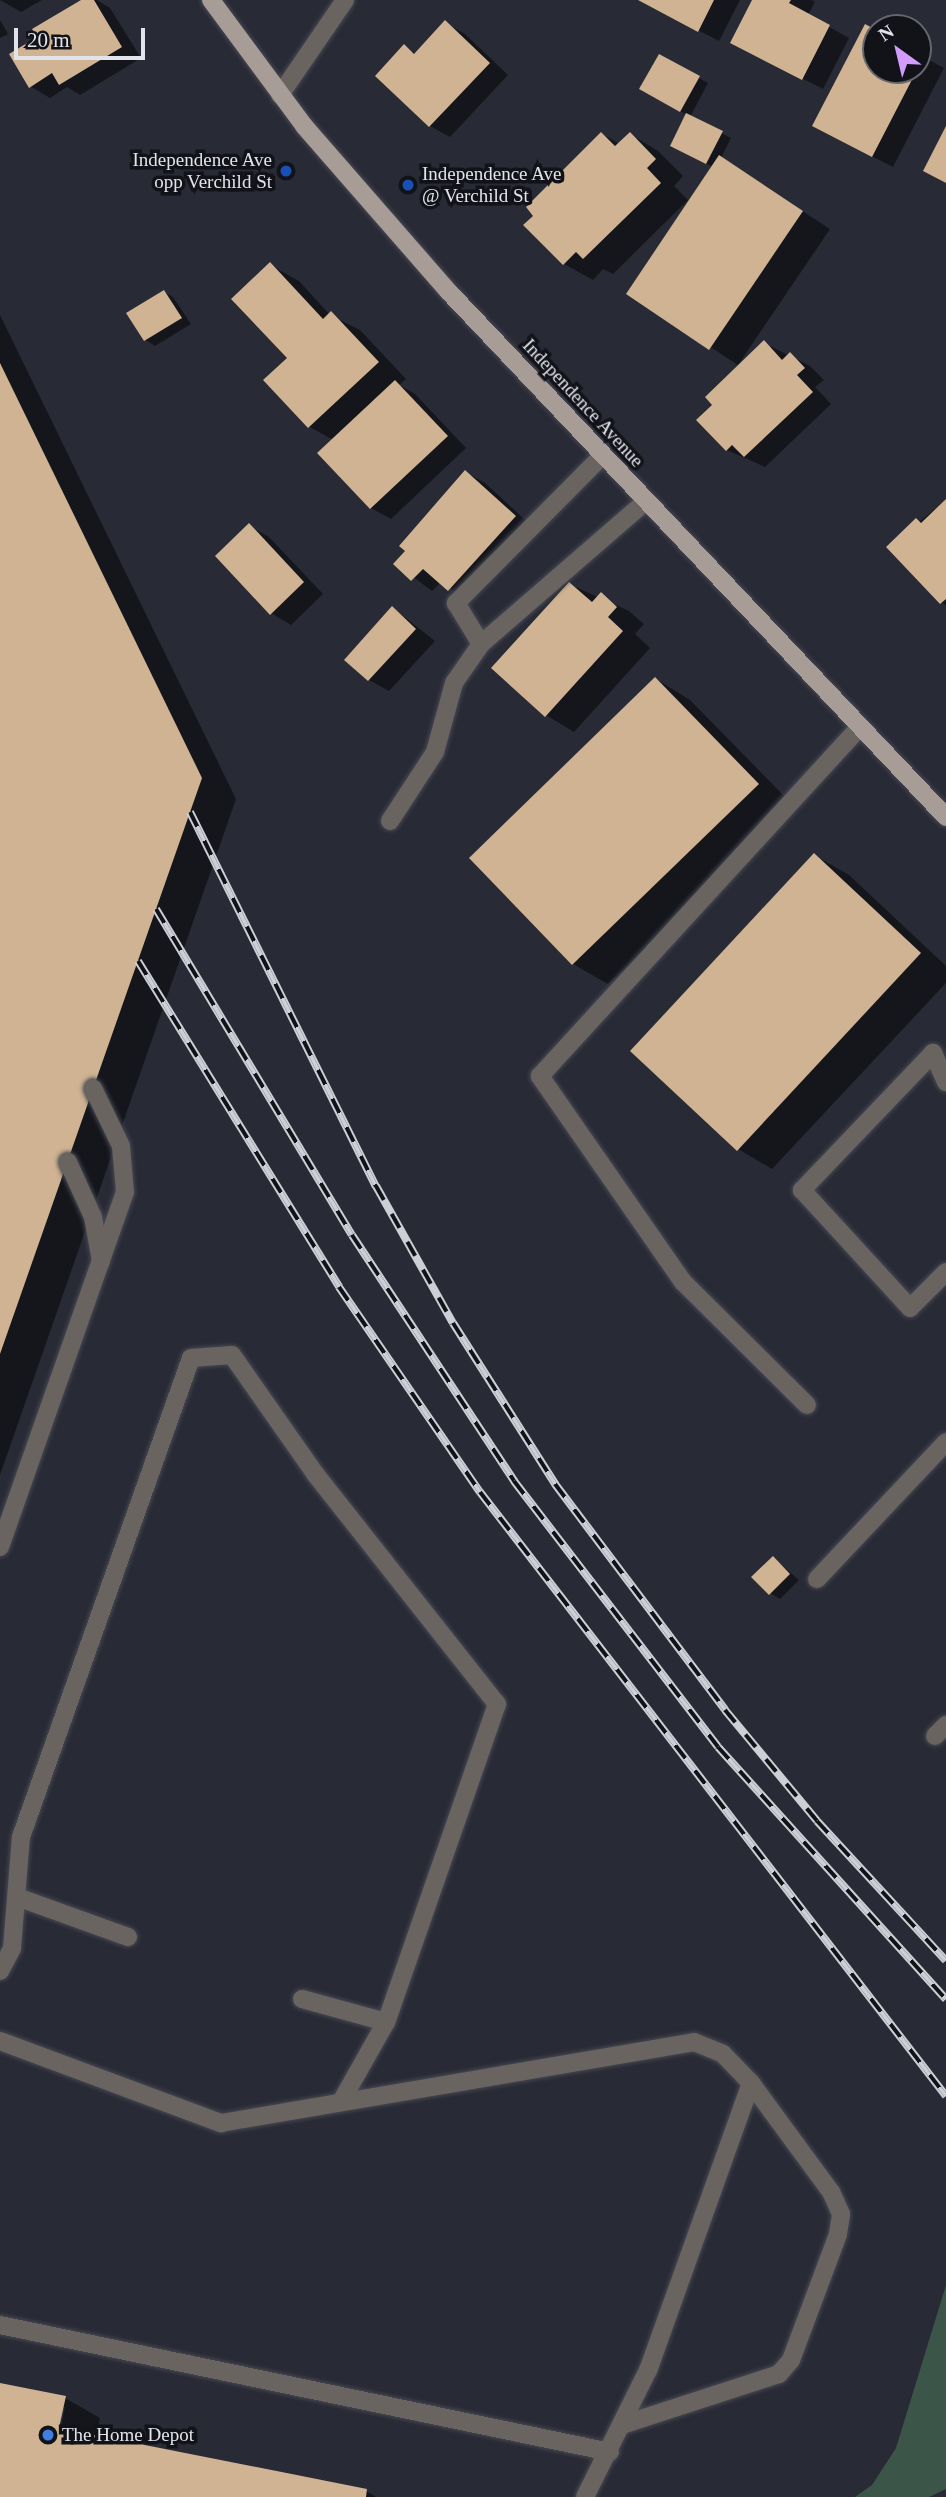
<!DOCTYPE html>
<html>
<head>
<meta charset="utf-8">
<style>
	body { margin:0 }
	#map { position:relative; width:946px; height:2497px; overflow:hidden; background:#282a35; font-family:"Times New Roman",serif }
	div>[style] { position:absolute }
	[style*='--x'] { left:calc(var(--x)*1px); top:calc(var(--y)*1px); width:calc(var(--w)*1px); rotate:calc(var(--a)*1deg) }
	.green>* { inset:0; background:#3b5548 }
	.shadow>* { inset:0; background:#0007 }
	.building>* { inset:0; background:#cfb392 }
	.roads { filter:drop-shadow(0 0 2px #464852) drop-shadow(0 0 2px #464852) }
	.service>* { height:18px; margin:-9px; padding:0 9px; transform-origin:9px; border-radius:9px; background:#6a6461 }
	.minor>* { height:18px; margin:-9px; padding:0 9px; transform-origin:9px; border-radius:9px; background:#6a6461 }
	.primary>* { height:18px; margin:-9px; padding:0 9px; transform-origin:9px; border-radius:9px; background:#a89c96 }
	.rail>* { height:8px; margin-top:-4px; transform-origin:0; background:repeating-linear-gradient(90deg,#121318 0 16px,#cdcfd6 0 32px); box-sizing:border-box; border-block:2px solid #cdcfd6 }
	.dots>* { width:19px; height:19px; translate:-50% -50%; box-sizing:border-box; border:4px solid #121318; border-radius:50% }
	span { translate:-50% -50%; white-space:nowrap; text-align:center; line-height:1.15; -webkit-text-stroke:7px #121318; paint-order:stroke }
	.poi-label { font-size:19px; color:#e2e4eb }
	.right { translate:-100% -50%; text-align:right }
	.left { translate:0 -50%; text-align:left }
	.street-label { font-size:19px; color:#e2e4eb }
	.north { position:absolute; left:862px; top:14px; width:70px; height:70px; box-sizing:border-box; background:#121318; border:2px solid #65676c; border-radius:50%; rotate:326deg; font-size:19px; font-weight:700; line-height:28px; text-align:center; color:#e2e4eb }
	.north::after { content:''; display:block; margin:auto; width:24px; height:32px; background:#d39cfc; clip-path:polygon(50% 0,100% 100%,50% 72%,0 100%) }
	.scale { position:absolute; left:14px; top:28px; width:131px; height:32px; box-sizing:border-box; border:4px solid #e2e4eb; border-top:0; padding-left:9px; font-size:21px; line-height:24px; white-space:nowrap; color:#e2e4eb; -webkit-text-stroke:5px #121318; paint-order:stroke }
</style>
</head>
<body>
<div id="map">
	<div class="green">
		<div style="clip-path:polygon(946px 2285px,946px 2489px,929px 2497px,855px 2497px,872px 2485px,896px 2448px)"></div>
	</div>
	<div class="shadow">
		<div style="clip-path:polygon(0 0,42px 0,21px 12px)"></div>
		<div style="clip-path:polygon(84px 0,97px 0,110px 8px,141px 58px,80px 95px,67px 87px,50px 98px,30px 86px,39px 37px)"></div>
		<div style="clip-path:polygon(640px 0,740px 0,719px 41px)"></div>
		<div style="clip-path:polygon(754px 0,812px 0,815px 2px,808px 15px,849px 38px,823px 89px,752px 53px)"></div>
		<div style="clip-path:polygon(0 20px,8px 34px,0 38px)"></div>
		<div style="clip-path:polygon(445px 23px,465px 34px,508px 75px,450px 137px,430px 126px,377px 75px,404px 47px,416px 54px)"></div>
		<div style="clip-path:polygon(876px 32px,876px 70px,918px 70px,918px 54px,944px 68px,893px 167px,834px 137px)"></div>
		<div style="clip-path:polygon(659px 56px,708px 83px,690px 117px,731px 138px,721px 158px,830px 229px,738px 365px,628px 293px,713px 167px,682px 151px,687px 115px,641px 88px)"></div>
		<div style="clip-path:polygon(602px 134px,620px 144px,630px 134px,658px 151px,683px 176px,674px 186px,688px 200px,613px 274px,603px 269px,593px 280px,564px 264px,526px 225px)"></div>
		<div style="clip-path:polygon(270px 265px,299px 281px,330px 315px,360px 330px,406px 379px,399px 385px,415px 394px,466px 448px,391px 519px,371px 508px,333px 440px,310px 427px,266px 380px,289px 358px)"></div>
		<div style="clip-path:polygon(164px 292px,173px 297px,191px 324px,155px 346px,146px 340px)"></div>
		<div style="clip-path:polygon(0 315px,236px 799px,0 1475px)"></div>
		<div style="clip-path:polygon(764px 343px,810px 366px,824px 380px,815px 387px,831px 404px,765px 467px,727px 450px,714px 405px)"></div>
		<div style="clip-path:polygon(465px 472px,485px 483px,535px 529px,469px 601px,441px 582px,432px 591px,396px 564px)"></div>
		<div style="clip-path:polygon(946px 500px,946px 606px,888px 547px)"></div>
		<div style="clip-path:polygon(249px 526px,269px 537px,323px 594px,291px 625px,271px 613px)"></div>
		<div style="clip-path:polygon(569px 584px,629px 611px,644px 624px,635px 634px,650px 648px,574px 732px,546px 715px)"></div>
		<div style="clip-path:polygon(393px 608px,435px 641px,389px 691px,369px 680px)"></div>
		<div style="clip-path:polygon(656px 679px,690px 700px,793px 805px,608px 984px,573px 964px,471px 858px)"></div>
		<div style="clip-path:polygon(814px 855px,849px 875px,946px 966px,946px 983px,772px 1169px,738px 1149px)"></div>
		<div style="clip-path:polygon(773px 1558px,799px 1580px,780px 1599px,770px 1593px)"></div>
		<div style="clip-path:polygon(evenodd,0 2385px,65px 2398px,100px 2418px,96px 2437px,366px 2491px,376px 2497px,0 2497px,0 2385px,61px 2407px,65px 2407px,59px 2437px,55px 2436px,61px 2407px)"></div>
	</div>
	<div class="building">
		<div style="clip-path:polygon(81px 0,94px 0,122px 47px,59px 85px,52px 73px,29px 88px,9px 54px,37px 37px,32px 29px)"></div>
		<div style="clip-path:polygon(638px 0,714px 0,698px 32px)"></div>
		<div style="clip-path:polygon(752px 0,791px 0,789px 3px,830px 25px,802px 80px,730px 43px)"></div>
		<div style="clip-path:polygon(445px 20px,490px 63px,429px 127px,375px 76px,404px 44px,414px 54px)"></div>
		<div style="clip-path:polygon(865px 24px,876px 30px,876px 70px,917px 70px,872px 157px,812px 126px)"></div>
		<div style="clip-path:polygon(659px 54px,700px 76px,680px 112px,639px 89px)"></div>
		<div style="clip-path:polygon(686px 113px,723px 131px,706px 164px,670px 146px)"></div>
		<div style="clip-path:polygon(946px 126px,946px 183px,923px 171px)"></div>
		<div style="clip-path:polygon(601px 132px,615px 146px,630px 132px,656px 159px,647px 168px,661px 183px,583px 259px,576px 252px,563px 265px,523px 225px,533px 216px,526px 207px)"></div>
		<div style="clip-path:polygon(719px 155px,803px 211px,709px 350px,626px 294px)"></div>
		<div style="clip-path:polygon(270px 262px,323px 319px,331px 311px,379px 362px,308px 428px,263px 380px,287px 358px,231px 299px)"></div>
		<div style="clip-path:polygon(164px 290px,182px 318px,144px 341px,126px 313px)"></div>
		<div style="clip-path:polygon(764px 340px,782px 360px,790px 352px,805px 368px,797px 375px,813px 392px,744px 457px,732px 445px,726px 451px,696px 420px,712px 405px,705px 397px)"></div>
		<div style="clip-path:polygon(0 363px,202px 778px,0 1354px)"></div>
		<div style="clip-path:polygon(395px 380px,448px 436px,370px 509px,317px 453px)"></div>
		<div style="clip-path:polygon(465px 470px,516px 516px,448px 591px,423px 569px,411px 581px,393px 564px,405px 551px,399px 546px)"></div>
		<div style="clip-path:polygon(946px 499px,946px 599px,940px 604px,886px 547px,916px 518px,921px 523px)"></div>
		<div style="clip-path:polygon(249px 523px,304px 582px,270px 615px,215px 556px)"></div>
		<div style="clip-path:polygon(569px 582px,592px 602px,601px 592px,617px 607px,608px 617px,623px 631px,545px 717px,491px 668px)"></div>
		<div style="clip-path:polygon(392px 606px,416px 629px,368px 681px,344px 660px)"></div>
		<div style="clip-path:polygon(655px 677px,759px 784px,572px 965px,469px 858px)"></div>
		<div style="clip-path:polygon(814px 853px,921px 953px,737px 1151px,630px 1051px)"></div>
		<div style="clip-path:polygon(773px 1556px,790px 1574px,769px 1595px,751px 1577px)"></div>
		<div style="clip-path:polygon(0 2383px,66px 2396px,59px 2428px,367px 2489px,366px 2497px,0 2497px)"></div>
	</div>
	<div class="roads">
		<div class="service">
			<div style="--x:603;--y:455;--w:209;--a:134.8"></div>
			<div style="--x:456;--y:603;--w:48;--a:58.6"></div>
			<div style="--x:481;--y:644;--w:218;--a:-40.9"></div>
			<div style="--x:390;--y:821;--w:82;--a:-56.9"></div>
			<div style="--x:435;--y:752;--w:72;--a:-74.6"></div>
			<div style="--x:454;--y:683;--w:47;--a:-55.3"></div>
			<div style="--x:946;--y:1082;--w:32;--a:-114"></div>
			<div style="--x:933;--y:1053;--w:190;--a:133.7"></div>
			<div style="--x:802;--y:1190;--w:160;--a:47.5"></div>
			<div style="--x:910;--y:1308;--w:51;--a:-45"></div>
			<div style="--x:68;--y:1162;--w:60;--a:65.6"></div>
			<div style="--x:93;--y:1217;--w:45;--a:79.7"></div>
			<div style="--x:807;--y:1405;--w:175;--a:-135.2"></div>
			<div style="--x:683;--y:1282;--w:251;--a:-124.8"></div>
			<div style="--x:540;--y:1076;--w:473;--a:-47.5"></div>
			<div style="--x:0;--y:1547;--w:376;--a:-70.6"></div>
			<div style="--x:125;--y:1192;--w:46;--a:-95"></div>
			<div style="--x:121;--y:1146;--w:64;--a:-115.8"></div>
			<div style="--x:817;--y:1579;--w:188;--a:-46.7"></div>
			<div style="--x:935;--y:1736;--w:16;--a:-45"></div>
			<div style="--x:17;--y:1897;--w:118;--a:19.8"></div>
			<div style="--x:0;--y:1971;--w:26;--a:-62"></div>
			<div style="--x:12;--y:1948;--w:111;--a:-85.4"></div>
			<div style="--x:21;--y:1837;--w:508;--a:-70.46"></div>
			<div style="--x:191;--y:1358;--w:41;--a:-4.2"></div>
			<div style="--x:232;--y:1355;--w:146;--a:55"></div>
			<div style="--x:316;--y:1475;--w:292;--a:51.7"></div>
			<div style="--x:497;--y:1704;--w:337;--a:109.2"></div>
			<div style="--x:386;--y:2022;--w:92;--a:119.4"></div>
			<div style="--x:302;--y:1999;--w:87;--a:15.3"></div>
			<div style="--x:0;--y:2041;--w:236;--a:20.4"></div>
			<div style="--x:221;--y:2123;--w:480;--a:-9.7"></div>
			<div style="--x:694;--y:2042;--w:31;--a:22"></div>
			<div style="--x:723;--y:2054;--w:40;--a:46"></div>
			<div style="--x:751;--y:2083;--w:305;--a:109.7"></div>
			<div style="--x:648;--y:2370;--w:142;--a:116.4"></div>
			<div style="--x:0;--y:2325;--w:623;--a:11.76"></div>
			<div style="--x:625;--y:2424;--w:162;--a:-18"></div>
			<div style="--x:779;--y:2374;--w:18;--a:-49"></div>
			<div style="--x:791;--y:2360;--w:134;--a:-69.5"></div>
			<div style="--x:838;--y:2234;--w:20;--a:-81"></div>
			<div style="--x:841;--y:2214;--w:24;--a:-114"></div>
			<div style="--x:831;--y:2192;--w:135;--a:-126.3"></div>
		</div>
		<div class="minor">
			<div style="--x:280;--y:95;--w:115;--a:-55.6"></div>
		</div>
		<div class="primary">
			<div style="--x:211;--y:0;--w:158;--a:53.5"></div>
			<div style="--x:305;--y:127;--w:219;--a:48.9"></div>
			<div style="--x:449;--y:292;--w:723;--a:46.57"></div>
		</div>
	</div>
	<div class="rail">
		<div style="--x:190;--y:812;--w:418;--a:63.6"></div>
		<div style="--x:376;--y:1186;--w:157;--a:60.7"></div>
		<div style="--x:453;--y:1323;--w:191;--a:57.6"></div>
		<div style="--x:555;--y:1484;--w:283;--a:53"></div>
		<div style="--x:725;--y:1710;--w:144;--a:50.3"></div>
		<div style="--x:817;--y:1821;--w:190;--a:47.3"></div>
		<div style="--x:156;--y:909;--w:380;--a:59"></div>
		<div style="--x:352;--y:1235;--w:295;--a:56.6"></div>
		<div style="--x:514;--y:1481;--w:335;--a:52.5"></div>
		<div style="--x:718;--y:1747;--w:340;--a:47.9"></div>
		<div style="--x:138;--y:961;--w:383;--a:58.3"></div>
		<div style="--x:339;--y:1287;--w:249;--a:55.5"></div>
		<div style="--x:480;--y:1492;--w:763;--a:52.35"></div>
	</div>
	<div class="dots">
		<div style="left:286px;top:171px;background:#1a4fb4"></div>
		<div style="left:408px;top:185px;background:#1a4fb4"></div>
		<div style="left:48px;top:2435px;background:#3f7fe0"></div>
	</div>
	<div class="poi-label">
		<span class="right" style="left:272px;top:171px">Independence Ave<br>opp Verchild St</span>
		<span class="left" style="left:422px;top:185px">Independence Ave<br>@ Verchild St</span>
		<span class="left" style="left:62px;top:2435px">The Home Depot</span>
	</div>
	<div class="street-label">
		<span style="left:583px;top:403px;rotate:47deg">Independence Avenue</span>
	</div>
	<div class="north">N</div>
	<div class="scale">20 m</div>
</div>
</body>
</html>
